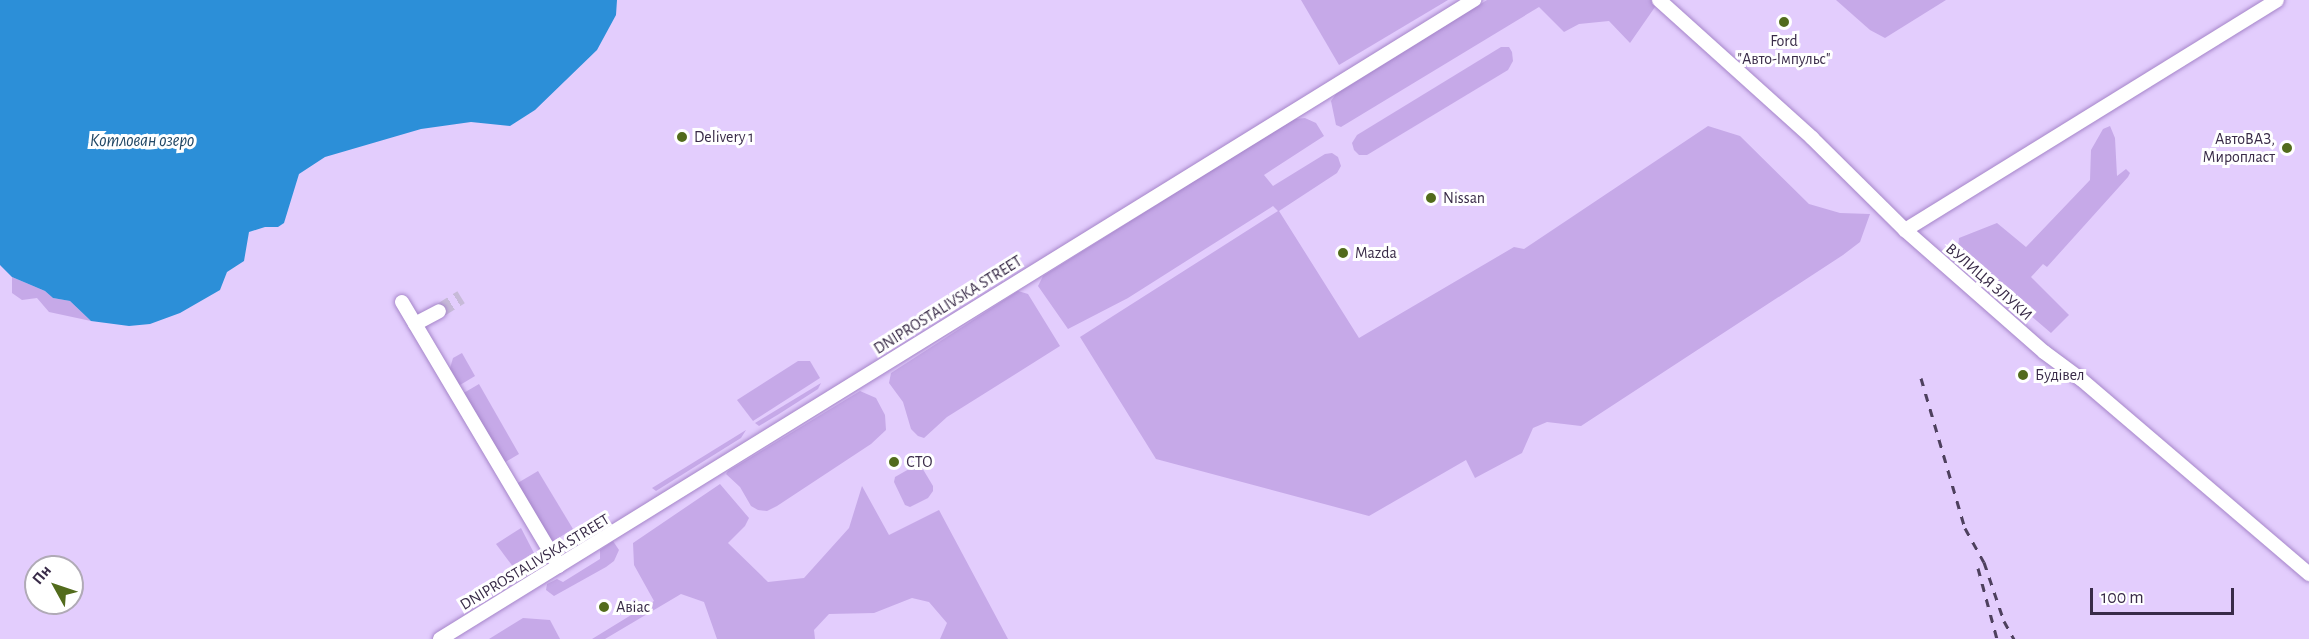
<!DOCTYPE html>
<html>
<head>
<meta charset="utf-8">
<style>
	body { margin:0 }
	#map { position:relative; width:2309px; height:639px; overflow:hidden; background:#ebdefc; font-family:"Alegreya Sans",sans-serif }
	div>[style] { position:absolute }
	[style*='--x'] { left:calc(var(--x)*1px); top:calc(var(--y)*1px); width:calc(var(--w)*1px); rotate:calc(var(--a)*1deg) }
	.built>* { inset:0; background:#e3cdfd }
	.green>* { inset:0; background:#c6a9e8 }
	.water>* { inset:0; background:#2c8fd8 }
	.minor-tunnel>* { height:14px; margin-top:-7px; transform-origin:0; background:repeating-linear-gradient(90deg,#c7bad8 0 14px,transparent 0 21px) }
	.roads { filter:drop-shadow(0 0 2px #a585c9) drop-shadow(0 0 2px #a585c9) }
	.minor>* { height:14px; margin:-7px; padding:0 7px; transform-origin:7px; border-radius:7px; background:#fff }
	.rail>* { height:3px; margin-top:-1.5px; transform-origin:0; background:repeating-linear-gradient(90deg,#4e405e 0 8px,transparent 0 16px) }
	.dots>* { width:16px; height:16px; translate:-50% -50%; box-sizing:border-box; border:3px solid #fff; border-radius:50% }
	span { translate:-50% -50%; white-space:nowrap; text-align:center; line-height:1.15; -webkit-text-stroke:6px #fff; paint-order:stroke }
	.poi-label { font-size:16px; color:#392b48 }
	.left { translate:0 -50%; text-align:left }
	.right { translate:-100% -50%; text-align:right }
	.street-label { font-size:16px; color:#392b48 }
	.water-label { font-size:18px; color:#224866; font-style:italic }
	.north { position:absolute; left:24px; top:555px; width:60px; height:60px; box-sizing:border-box; background:#fff; border:2px solid #b0aab6; border-radius:50%; rotate:310deg; font-size:16px; font-weight:700; line-height:24px; text-align:center; color:#392b48 }
	.north::after { content:''; display:block; margin:auto; width:21px; height:27px; background:#526b1c; clip-path:polygon(50% 0,100% 100%,50% 72%,0 100%) }
	.scale { position:absolute; left:2090px; top:588px; width:144px; height:27px; box-sizing:border-box; border:3px solid #392b48; border-top:0; padding-left:8px; font-size:18px; line-height:21px; white-space:nowrap; color:#392b48; -webkit-text-stroke:4px #fff; paint-order:stroke }
</style>
</head>
<body>
<div id="map">
	<div class="built">
		<div style="clip-path:polygon(evenodd,0 0,2309px 0,2309px 639px,0 639px,0 0,36px 567px,72px 567px,72px 603px,36px 603px,36px 567px)"></div>
	</div>
	<div class="green">
		<div style="clip-path:polygon(1301px 0,1448px 0,1339px 65px)"></div>
		<div style="clip-path:polygon(1487px 0,1653px 0,1655px 7px,1630px 43px,1609px 21px,1579px 24px,1564px 32px,1539px 7px,1341px 127px,1336px 125px,1331px 101px,1336px 94px)"></div>
		<div style="clip-path:polygon(1836px 0,1946px 0,1885px 38px,1870px 30px)"></div>
		<div style="clip-path:polygon(1501px 47px,1509px 47px,1512px 52px,1513px 61px,1508px 70px,1367px 155px,1359px 155px,1354px 150px,1352px 143px,1357px 135px)"></div>
		<div style="clip-path:polygon(1305px 118px,1316px 123px,1324px 136px,1264px 175px,1273px 186px,1325px 154px,1332px 153px,1338px 157px,1341px 166px,1337px 173px,1279px 211px,1359px 338px,1514px 247px,1524px 249px,1708px 126px,1740px 136px,1809px 204px,1840px 213px,1870px 214px,1860px 242px,1843px 255px,1581px 426px,1547px 422px,1533px 428px,1522px 453px,1475px 478px,1466px 460px,1369px 516px,1156px 459px,1080px 337px,1278px 211px,1273px 206px,1128px 298px,1068px 329px,1038px 286px,1043px 276px,1223px 163px,1295px 119px)"></div>
		<div style="clip-path:polygon(2110px 126px,2115px 138px,2117px 176px,2126px 169px,2130px 173px,2128px 177px,2047px 267px,2043px 264px,2031px 277px,2069px 315px,2051px 333px,1966px 260px,1958px 247px,1959px 238px,1997px 223px,2026px 247px,2090px 180px,2091px 150px,2103px 129px)"></div>
		<div style="clip-path:polygon(12px 277px,45px 291px,53px 298px,70px 301px,91px 321px,49px 312px,37px 298px,22px 300px,12px 293px)"></div>
		<div style="clip-path:polygon(1018px 291px,1028px 294px,1060px 346px,947px 417px,924px 438px,918px 436px,911px 429px,903px 402px,889px 383px,891px 373px)"></div>
		<div style="clip-path:polygon(462px 353px,475px 376px,455px 388px,448px 375px,453px 358px)"></div>
		<div style="clip-path:polygon(798px 361px,810px 361px,820px 378px,753px 421px,737px 400px)"></div>
		<div style="clip-path:polygon(821px 383px,818px 389px,779px 414px,759px 426px,755px 423px)"></div>
		<div style="clip-path:polygon(479px 384px,519px 454px,502px 464px,462px 394px)"></div>
		<div style="clip-path:polygon(860px 391px,876px 398px,885px 415px,886px 430px,871px 444px,777px 506px,767px 511px,758px 510px,751px 506px,740px 487px,726px 474px,728px 471px)"></div>
		<div style="clip-path:polygon(746px 430px,741px 438px,656px 491px,652px 488px)"></div>
		<div style="clip-path:polygon(916px 465px,921px 466px,933px 486px,933px 491px,928px 498px,910px 507px,905px 505px,894px 482px,895px 477px)"></div>
		<div style="clip-path:polygon(538px 471px,573px 529px,552px 542px,516px 484px)"></div>
		<div style="clip-path:polygon(720px 484px,749px 518px,745px 526px,728px 543px,768px 582px,804px 578px,849px 528px,862px 486px,889px 535px,939px 510px,1008px 639px,940px 639px,947px 623px,929px 602px,912px 598px,874px 613px,829px 614px,814px 630px,815px 639px,717px 639px,704px 602px,681px 594px,605px 639px,592px 639px,654px 601px,634px 565px,633px 543px)"></div>
		<div style="clip-path:polygon(521px 528px,535px 555px,514px 568px,496px 544px)"></div>
		<div style="clip-path:polygon(613px 541px,619px 550px,614px 561px,606px 567px,554px 596px,546px 590px,547px 584px,557px 579px,563px 582px,600px 559px,600px 550px)"></div>
		<div style="clip-path:polygon(523px 618px,550px 620px,560px 639px,489px 639px)"></div>
	</div>
	<div class="water">
		<div style="clip-path:polygon(0 0,617px 0,616px 15px,597px 50px,535px 110px,510px 126px,471px 122px,421px 129px,325px 157px,299px 174px,284px 223px,278px 227px,265px 227px,249px 232px,244px 261px,227px 272px,220px 290px,180px 313px,150px 324px,129px 326px,91px 321px,70px 301px,53px 298px,45px 291px,12px 277px,0 265px)"></div>
	</div>
	<div class="minor-tunnel">
		<div style="--x:439;--y:311;--w:26;--a:-32"></div>
	</div>
	<div class="roads">
		<div class="minor">
			<div style="--x:1659;--y:0;--w:206;--a:42"></div>
			<div style="--x:1812;--y:138;--w:131;--a:44.7"></div>
			<div style="--x:1905;--y:230;--w:185;--a:41.3"></div>
			<div style="--x:2044;--y:352;--w:47;--a:36.4"></div>
			<div style="--x:2082;--y:380;--w:299;--a:40.5"></div>
			<div style="--x:1905;--y:230;--w:437;--a:-31.7"></div>
			<div style="--x:402;--y:302;--w:307;--a:59.3"></div>
			<div style="--x:415;--y:324;--w:27;--a:-28"></div>
			<div style="--x:440;--y:639;--w:1216;--a:-31.72"></div>
		</div>
	</div>
	<div class="rail">
		<div style="--x:1921;--y:378;--w:156;--a:73.7"></div>
		<div style="--x:1965;--y:528;--w:39;--a:61"></div>
		<div style="--x:1984;--y:562;--w:62;--a:71.3"></div>
		<div style="--x:2004;--y:621;--w:21;--a:61"></div>
		<div style="--x:1978;--y:568;--w:73;--a:75"></div>
	</div>
	<div class="dots">
		<div style="left:1784px;top:22px;background:#526b1c"></div>
		<div style="left:682px;top:137px;background:#526b1c"></div>
		<div style="left:2287px;top:148px;background:#526b1c"></div>
		<div style="left:1431px;top:198px;background:#526b1c"></div>
		<div style="left:1343px;top:253px;background:#526b1c"></div>
		<div style="left:2023px;top:375px;background:#526b1c"></div>
		<div style="left:894px;top:462px;background:#526b1c"></div>
		<div style="left:604px;top:607px;background:#526b1c"></div>
	</div>
	<div class="poi-label">
		<span style="left:1784px;top:50px">Ford<br>"Авто-Імпульс"</span>
		<span class="left" style="left:694px;top:137px">Delivery 1</span>
		<span class="right" style="left:2275px;top:148px">АвтоВАЗ,<br>Миропласт</span>
		<span class="left" style="left:1443px;top:198px">Nissan</span>
		<span class="left" style="left:1355px;top:253px">Mazda</span>
		<span class="left" style="left:2035px;top:375px">Будівел</span>
		<span class="left" style="left:906px;top:462px">СТО</span>
		<span class="left" style="left:616px;top:607px">Авіас</span>
	</div>
	<div class="street-label">
		<span style="left:1989px;top:282px;rotate:41deg">ВУЛИЦЯ ЗЛУКИ</span>
		<span style="left:948px;top:305px;rotate:-32deg">DNIPROSTALIVSKA STREET</span>
		<span style="left:535px;top:562px;rotate:-31deg">DNIPROSTALIVSKA STREET</span>
	</div>
	<div class="water-label">
		<span style="left:142px;top:141px">Котлован озеро</span>
	</div>
	<div class="north">Пн</div>
	<div class="scale">100 m</div>
</div>
</body>
</html>
